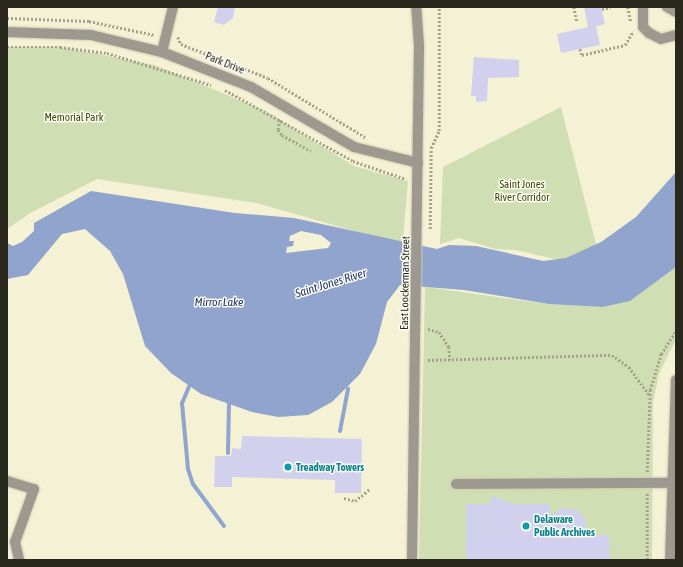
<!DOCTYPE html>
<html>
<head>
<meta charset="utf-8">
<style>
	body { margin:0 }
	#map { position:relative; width:683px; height:567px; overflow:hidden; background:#f5f1d4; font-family:"Asap Condensed",sans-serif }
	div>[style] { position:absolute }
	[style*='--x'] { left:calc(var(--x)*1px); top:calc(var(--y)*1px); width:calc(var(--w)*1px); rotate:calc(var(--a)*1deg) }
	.green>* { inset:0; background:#d0deb3 }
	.water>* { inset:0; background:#90a4cd }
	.stream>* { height:4px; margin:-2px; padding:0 2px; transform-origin:2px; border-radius:2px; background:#90a4cd }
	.building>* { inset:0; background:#d2d1ed }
	.path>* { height:2.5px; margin-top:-1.25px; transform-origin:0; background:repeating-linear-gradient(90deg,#a5a28c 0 2px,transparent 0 4px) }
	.roads { filter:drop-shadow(0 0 1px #d0cdb3) drop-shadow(0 0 1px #d0cdb3) }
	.minor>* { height:10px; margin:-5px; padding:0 5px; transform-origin:5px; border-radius:5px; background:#9e998e }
	.dots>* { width:11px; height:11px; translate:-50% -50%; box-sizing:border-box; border:2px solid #fefdf7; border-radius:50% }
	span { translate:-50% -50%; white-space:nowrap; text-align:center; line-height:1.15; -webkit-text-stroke:3px #fefdf7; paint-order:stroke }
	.street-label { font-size:11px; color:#2a281d }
	.park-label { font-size:11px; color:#3a4a01 }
	.culture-label { font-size:11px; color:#0d838f; font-weight:700 }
	.left { translate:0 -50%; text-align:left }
	.water-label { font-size:12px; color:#20376a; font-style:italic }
	.frame { position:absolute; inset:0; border:8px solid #2a281d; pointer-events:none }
</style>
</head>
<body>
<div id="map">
	<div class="green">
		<div style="clip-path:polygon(7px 47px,60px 47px,154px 65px,264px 110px,354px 166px,408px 181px,403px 239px,397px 243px,256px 203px,97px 179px,32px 212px,7px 229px)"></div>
		<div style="clip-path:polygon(561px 107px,598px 252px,563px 261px,516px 250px,495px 249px,459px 238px,440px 244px,443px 167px)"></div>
		<div style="clip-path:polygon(676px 267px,676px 339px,659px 374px,653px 403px,652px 560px,419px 560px,425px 287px,549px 304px,603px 307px,630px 301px)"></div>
	</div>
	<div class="water">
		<div style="clip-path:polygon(evenodd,676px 172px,676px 267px,630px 301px,603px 307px,549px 304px,464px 290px,400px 285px,387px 302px,376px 344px,360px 374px,332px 402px,308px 415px,278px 417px,252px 412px,201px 394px,171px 373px,145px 346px,123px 274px,110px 251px,85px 229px,62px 234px,28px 275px,7px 279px,7px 243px,13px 246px,22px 242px,34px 231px,34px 223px,91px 191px,235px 213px,294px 218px,437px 249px,449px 245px,476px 246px,543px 261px,566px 258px,601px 242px,636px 217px,676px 172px,301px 231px,321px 235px,331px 243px,328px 248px,286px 253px,287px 247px,293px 246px,294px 241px,289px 241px,290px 236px,301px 231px)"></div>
	</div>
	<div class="stream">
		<div style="--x:191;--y:382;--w:23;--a:113"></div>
		<div style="--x:182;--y:403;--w:66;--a:84.8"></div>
		<div style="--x:188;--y:469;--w:16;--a:72"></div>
		<div style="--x:193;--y:484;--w:52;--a:53.6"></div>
		<div style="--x:340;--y:431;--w:43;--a:-79.2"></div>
		<div style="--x:228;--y:453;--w:54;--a:-88.9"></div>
	</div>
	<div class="building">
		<div style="clip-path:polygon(218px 7px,235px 7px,233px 18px,224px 25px,214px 22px)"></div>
		<div style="clip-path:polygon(584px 7px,601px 7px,605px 24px,596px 26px,600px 45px,561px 53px,557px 34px,588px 27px)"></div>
		<div style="clip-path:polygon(474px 57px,519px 60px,519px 77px,488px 78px,487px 101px,476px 102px,476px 96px,471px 96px)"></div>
		<div style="clip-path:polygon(242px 436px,362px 439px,361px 493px,335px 493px,335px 480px,232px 477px,232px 487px,214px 487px,215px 456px,231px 456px,232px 448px,241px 449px)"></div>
		<div style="clip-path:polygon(493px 496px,514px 504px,550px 504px,550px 515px,562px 508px,578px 510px,586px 520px,584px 534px,609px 535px,610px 560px,466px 560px,466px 504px,488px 504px)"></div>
	</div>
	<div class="path">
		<div style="--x:574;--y:7;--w:14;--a:78"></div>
		<div style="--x:628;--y:7;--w:15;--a:79"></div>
		<div style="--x:602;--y:9;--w:9;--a:-13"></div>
		<div style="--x:7;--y:18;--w:82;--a:2.1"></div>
		<div style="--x:89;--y:21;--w:67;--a:12"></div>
		<div style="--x:178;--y:37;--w:8;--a:67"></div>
		<div style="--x:181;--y:44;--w:93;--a:21.3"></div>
		<div style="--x:268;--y:78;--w:114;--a:31.3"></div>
		<div style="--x:7;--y:47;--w:53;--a:0"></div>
		<div style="--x:60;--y:47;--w:47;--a:7.3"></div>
		<div style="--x:107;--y:53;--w:109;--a:17.1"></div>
		<div style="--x:580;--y:49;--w:6;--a:72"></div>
		<div style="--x:582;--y:55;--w:44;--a:-13.1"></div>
		<div style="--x:625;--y:45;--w:16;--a:-60"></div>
		<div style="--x:225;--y:90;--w:146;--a:29"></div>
		<div style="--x:353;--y:161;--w:56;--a:18.8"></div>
		<div style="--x:280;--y:120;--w:10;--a:101"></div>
		<div style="--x:278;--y:130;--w:6;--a:51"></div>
		<div style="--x:282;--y:135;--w:33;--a:29"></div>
		<div style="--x:430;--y:229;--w:81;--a:-89.3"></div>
		<div style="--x:431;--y:148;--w:19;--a:-65"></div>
		<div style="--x:439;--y:131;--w:124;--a:-90"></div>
		<div style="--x:428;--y:329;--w:11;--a:15"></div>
		<div style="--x:439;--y:332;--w:18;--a:56"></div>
		<div style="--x:449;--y:347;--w:13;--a:86"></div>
		<div style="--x:428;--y:360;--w:184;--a:-1.6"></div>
		<div style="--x:612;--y:355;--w:21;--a:35"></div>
		<div style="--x:629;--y:367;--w:34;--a:54"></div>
		<div style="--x:647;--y:472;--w:82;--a:-87.9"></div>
		<div style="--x:650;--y:390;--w:38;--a:-73"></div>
		<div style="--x:661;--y:354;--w:27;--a:-57"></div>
		<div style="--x:344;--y:498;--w:11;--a:15"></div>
		<div style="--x:355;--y:501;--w:19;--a:-39"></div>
		<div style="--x:647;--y:560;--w:67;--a:-90"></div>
	</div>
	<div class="roads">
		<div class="minor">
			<div style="--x:643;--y:7;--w:20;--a:90"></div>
			<div style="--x:643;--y:27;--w:8;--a:45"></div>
			<div style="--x:649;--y:33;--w:13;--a:27"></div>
			<div style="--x:661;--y:39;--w:16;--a:-15"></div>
			<div style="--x:667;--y:7;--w:10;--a:29"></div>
			<div style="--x:7;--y:32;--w:84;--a:2"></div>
			<div style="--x:91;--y:35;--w:73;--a:13.5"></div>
			<div style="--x:162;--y:52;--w:96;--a:21.5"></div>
			<div style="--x:251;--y:87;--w:119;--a:30.2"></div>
			<div style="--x:354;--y:147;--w:66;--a:14"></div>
			<div style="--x:162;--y:52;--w:46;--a:-76.3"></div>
			<div style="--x:7;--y:481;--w:28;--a:17"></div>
			<div style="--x:34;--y:489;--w:56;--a:109.7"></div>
			<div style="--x:15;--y:542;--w:18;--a:77"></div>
			<div style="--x:456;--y:484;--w:214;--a:-0.3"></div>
			<div style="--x:412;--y:560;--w:514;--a:-89.22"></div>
			<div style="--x:419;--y:46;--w:39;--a:-94"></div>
			<div style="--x:670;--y:560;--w:180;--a:-88.1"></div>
		</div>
	</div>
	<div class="dots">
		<div style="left:288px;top:467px;background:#0f9aa8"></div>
		<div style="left:526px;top:526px;background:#0f9aa8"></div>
	</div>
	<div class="street-label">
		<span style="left:225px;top:63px;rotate:22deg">Park Drive</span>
		<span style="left:405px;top:283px;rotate:-89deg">East Loockerman Street</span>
	</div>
	<div class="park-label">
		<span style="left:74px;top:117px">Memorial Park</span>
		<span style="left:522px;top:191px">Saint Jones<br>River Corridor</span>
	</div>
	<div class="culture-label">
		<span class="left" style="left:296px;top:467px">Treadway Towers</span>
		<span class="left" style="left:534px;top:526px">Delaware<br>Public Archives</span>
	</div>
	<div class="water-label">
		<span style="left:331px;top:284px;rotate:-17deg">Saint Jones River</span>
		<span style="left:219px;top:303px">Mirror Lake</span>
	</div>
	<div class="frame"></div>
</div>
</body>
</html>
